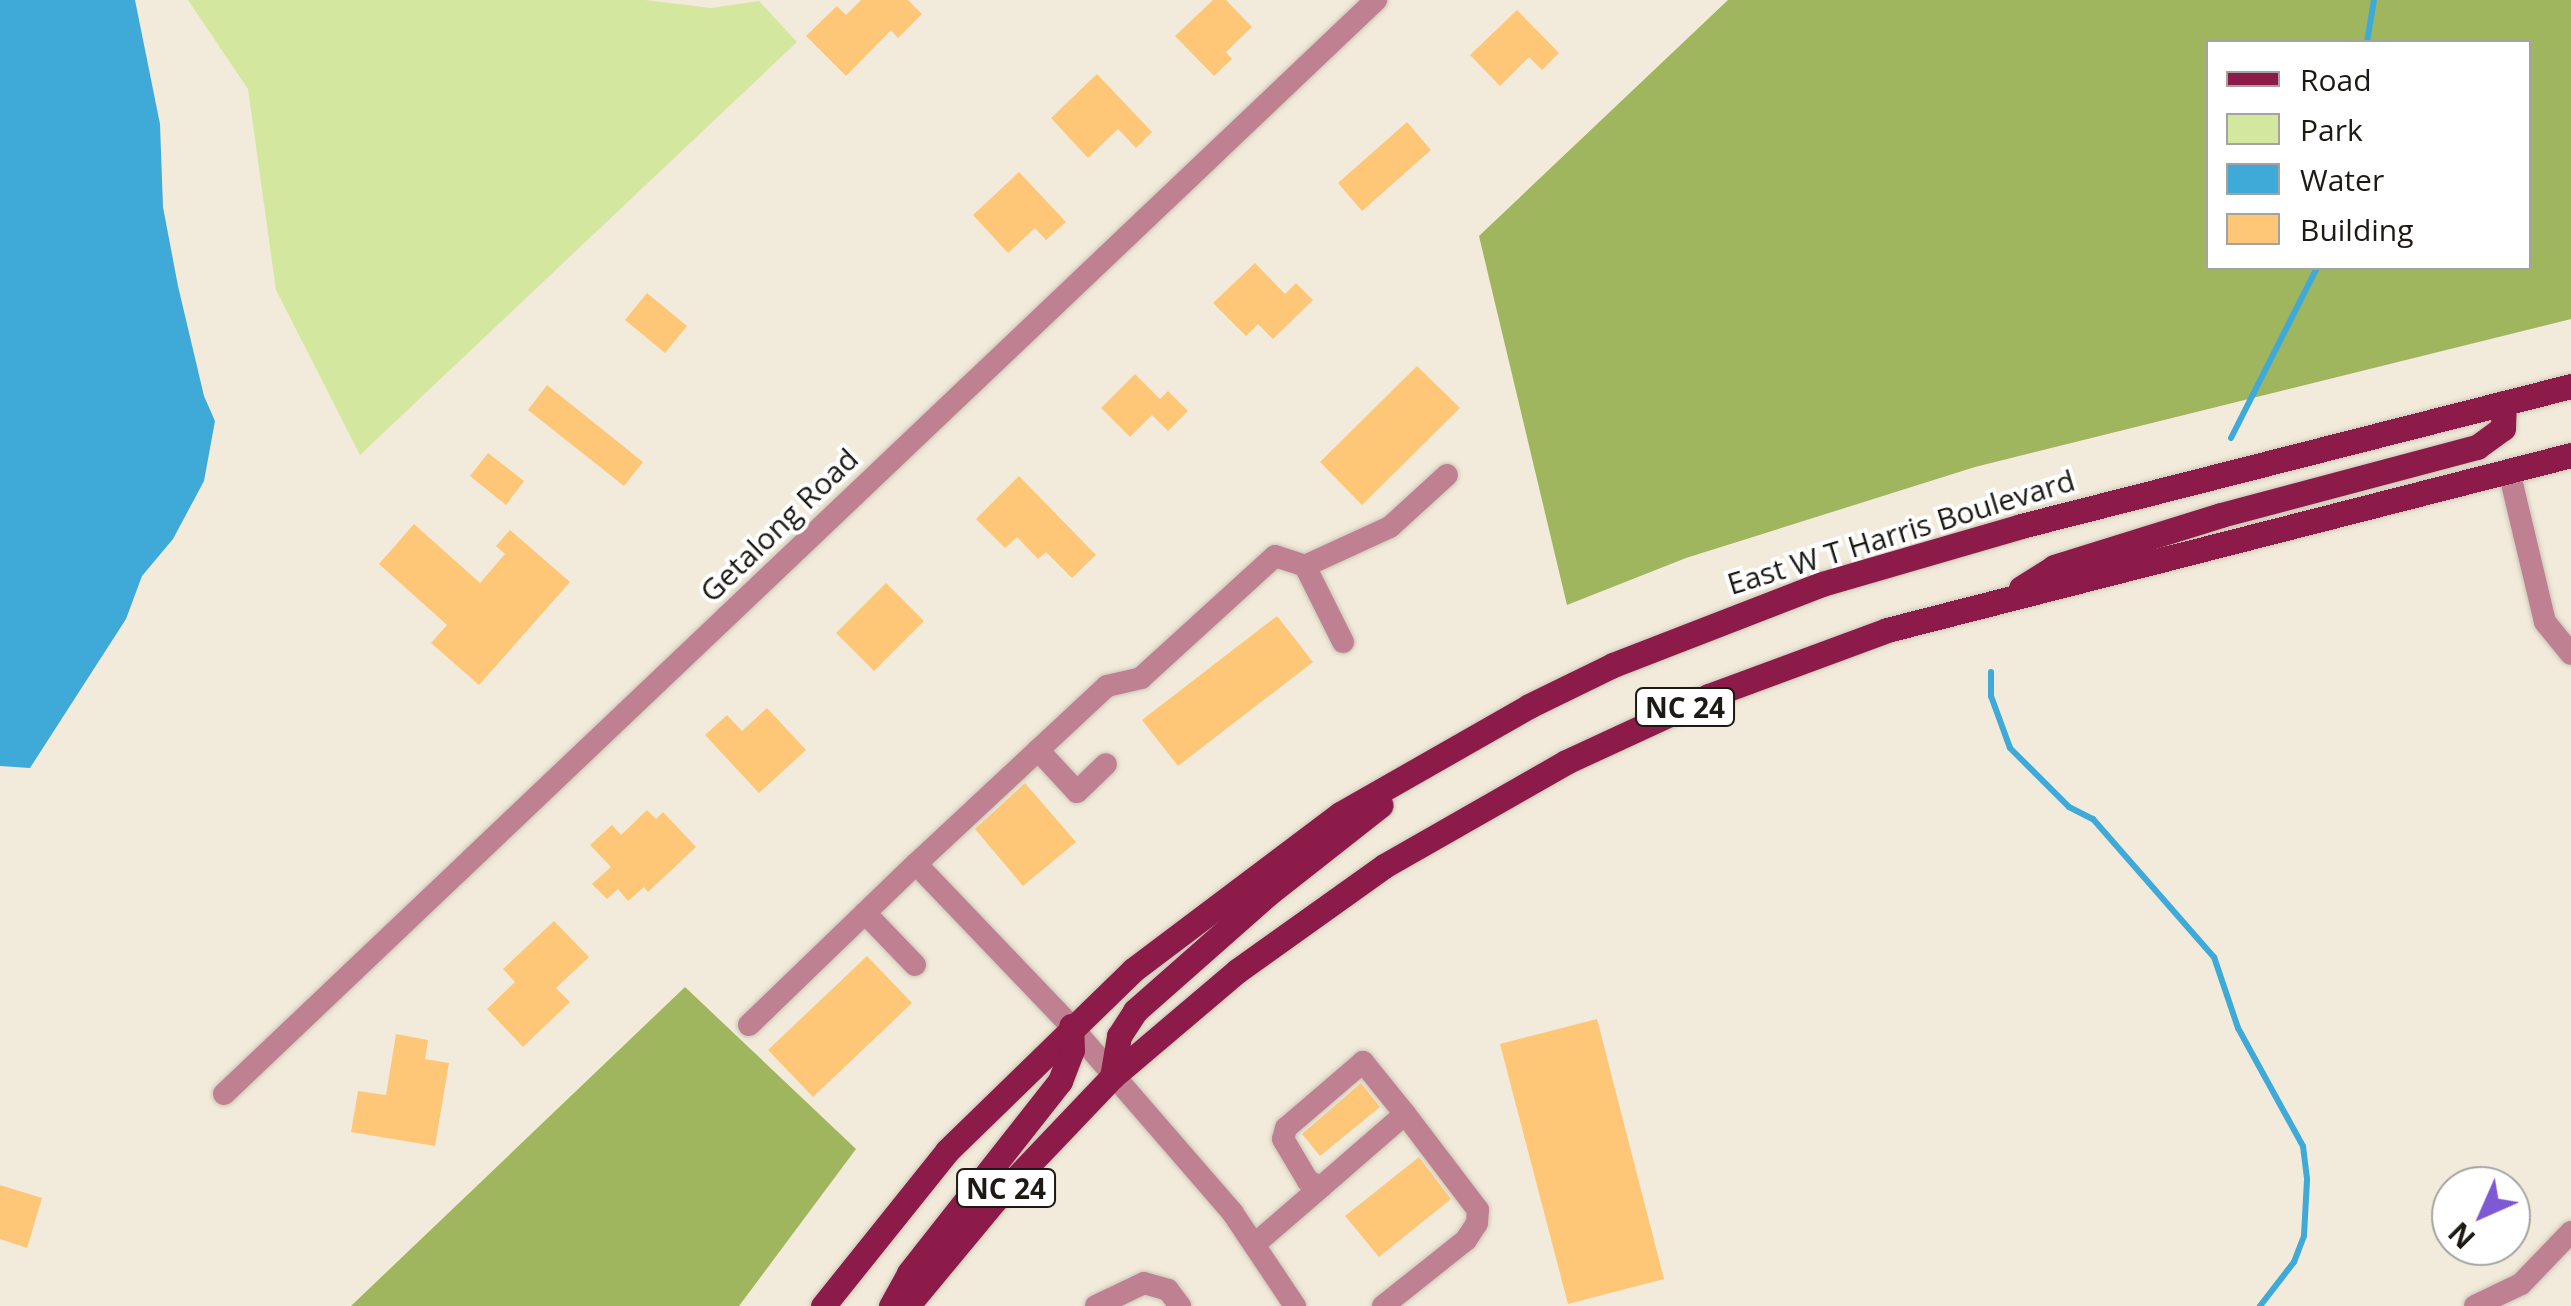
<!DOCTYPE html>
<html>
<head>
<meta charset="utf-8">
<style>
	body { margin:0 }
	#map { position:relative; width:2571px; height:1306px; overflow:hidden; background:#f2ebdb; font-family:"Open Sans",sans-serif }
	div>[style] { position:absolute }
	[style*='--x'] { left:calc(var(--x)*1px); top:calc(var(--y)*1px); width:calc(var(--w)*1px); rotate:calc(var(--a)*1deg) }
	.green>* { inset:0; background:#d3e79f }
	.forest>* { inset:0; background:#9fb65e }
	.water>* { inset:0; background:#3faad8 }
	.stream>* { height:6px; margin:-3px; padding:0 3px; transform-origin:3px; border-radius:3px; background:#3faad8 }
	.building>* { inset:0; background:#fec777 }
	.roads { filter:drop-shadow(0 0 2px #ccc5b7) drop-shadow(0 0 2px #ccc5b7) }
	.minor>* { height:22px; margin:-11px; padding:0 11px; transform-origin:11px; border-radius:11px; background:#bf8191 }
	.major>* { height:25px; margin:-12.5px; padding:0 12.5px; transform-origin:12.5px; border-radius:12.5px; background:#8c1b49 }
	span { translate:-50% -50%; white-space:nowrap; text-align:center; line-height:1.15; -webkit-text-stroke:8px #fff; paint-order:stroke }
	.shield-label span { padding:2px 8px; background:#fff; border:2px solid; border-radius:8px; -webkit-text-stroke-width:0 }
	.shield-label { font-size:28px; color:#1d1a15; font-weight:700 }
	.street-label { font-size:30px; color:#1d1a15 }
	.legend { position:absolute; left:2206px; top:40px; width:325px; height:230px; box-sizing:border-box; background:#fff; border:2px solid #a5a3a1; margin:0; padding:12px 18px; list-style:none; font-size:30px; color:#1d1a15 }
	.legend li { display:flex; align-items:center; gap:20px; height:50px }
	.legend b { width:50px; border:2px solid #a5a3a1 }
	.north { position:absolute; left:2431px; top:1166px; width:100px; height:100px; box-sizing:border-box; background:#fff; border:2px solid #a5a3a1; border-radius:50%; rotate:225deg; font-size:28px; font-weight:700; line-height:40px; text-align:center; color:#1d1a15 }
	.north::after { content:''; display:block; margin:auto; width:35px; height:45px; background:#7e59d3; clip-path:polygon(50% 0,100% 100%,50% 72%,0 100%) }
</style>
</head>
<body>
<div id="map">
	<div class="green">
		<div style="clip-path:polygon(188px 0,645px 0,711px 8px,759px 1px,797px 42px,360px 455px,276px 290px,248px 89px)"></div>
	</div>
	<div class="forest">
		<div style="clip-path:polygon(evenodd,1728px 0,2571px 0,2571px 319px,1975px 467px,1686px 558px,1567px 605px,1479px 236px,1728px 0,2208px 42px,2528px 42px,2528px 268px,2208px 268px,2208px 42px)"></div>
		<div style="clip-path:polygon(685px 987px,856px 1149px,739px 1306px,351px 1306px)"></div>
	</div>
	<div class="water">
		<div style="clip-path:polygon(0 0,135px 0,160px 124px,163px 207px,178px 286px,204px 396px,215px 421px,204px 481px,173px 539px,142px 576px,126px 619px,30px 768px,0 766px)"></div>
	</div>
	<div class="stream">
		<div style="--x:2367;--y:42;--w:43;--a:-80.5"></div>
		<div style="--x:2231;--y:438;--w:191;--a:-63.2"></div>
		<div style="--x:1991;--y:672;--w:24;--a:90"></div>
		<div style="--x:1991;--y:696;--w:55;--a:69.9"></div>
		<div style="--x:2010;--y:748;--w:83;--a:45"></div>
		<div style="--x:2069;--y:807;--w:27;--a:27"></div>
		<div style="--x:2093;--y:819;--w:184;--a:48.8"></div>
		<div style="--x:2214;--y:957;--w:75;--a:71.3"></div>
		<div style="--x:2238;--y:1028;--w:135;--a:61.2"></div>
		<div style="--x:2303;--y:1146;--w:34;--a:83"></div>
		<div style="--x:2307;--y:1180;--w:56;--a:93.1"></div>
		<div style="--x:2304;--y:1236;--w:28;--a:111"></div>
		<div style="--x:2294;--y:1262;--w:56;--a:127.7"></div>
	</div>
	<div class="building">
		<div style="clip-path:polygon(861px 0,908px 0,922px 14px,898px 38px,891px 30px,846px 76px,806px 36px,837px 6px,846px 15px)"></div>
		<div style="clip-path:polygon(1213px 0,1226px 0,1252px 27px,1226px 52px,1232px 59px,1214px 76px,1175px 36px)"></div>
		<div style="clip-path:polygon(1517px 10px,1559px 53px,1542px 70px,1529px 57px,1500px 86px,1470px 55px)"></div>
		<div style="clip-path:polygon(1097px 74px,1152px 132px,1136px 148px,1118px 129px,1088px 158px,1051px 118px)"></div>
		<div style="clip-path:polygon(1407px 122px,1431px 150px,1362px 211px,1338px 183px)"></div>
		<div style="clip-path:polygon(1019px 172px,1066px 222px,1046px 240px,1035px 228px,1008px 253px,973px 215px)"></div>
		<div style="clip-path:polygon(1255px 263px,1285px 294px,1296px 283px,1313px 300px,1273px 339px,1258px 324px,1246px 336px,1213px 303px)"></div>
		<div style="clip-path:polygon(647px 293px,687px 326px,665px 353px,625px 320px)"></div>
		<div style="clip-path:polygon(1417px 366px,1460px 408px,1362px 505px,1320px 462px)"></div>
		<div style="clip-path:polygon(1135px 374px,1160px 399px,1168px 391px,1188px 411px,1168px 431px,1152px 415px,1130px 437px,1101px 408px)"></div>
		<div style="clip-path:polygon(547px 385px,643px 462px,624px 486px,528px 410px)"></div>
		<div style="clip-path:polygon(488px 453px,524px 481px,506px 505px,470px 476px)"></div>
		<div style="clip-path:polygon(1019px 476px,1096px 555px,1072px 578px,1046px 552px,1038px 559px,1017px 537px,1005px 548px,976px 519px)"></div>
		<div style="clip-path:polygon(414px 524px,480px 583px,505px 554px,496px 546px,510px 530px,570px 582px,479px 685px,431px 643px,447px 625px,379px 564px)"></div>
		<div style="clip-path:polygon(886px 583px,924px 621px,874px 671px,836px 633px)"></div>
		<div style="clip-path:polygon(1277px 616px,1313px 662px,1178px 766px,1142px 720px)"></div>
		<div style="clip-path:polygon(767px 708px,806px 750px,759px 793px,705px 735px,727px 715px,742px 731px)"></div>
		<div style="clip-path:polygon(1025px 783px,1076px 842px,1023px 886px,975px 829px)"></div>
		<div style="clip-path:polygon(647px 810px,656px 819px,663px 812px,696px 847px,648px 892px,644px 887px,628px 901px,618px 889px,607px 899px,592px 884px,611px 867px,590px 845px,612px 825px,621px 835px)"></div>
		<div style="clip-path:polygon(554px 921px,589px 957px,556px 988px,570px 1002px,523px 1047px,487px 1009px,515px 982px,503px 969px)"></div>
		<div style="clip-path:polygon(867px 956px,912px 1003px,813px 1097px,768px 1050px)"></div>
		<div style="clip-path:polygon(1597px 1019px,1664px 1279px,1568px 1304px,1500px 1044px)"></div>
		<div style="clip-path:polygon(396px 1034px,428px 1040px,425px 1059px,449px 1063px,435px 1146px,351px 1132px,358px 1091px,386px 1095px)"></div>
		<div style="clip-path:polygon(1361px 1083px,1380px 1107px,1320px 1156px,1302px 1134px)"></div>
		<div style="clip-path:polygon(1419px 1157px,1451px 1199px,1379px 1257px,1345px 1216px)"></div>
		<div style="clip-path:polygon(0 1185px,42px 1198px,27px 1248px,0 1239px)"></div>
	</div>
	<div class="roads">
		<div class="minor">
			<div style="--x:2509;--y:471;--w:155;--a:76.6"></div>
			<div style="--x:2545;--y:622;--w:41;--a:50.9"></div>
			<div style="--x:1305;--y:566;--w:85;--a:63.4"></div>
			<div style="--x:1038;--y:750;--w:57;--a:47.1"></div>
			<div style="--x:1077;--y:792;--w:40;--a:-44"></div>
			<div style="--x:865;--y:913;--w:72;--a:46.1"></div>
			<div style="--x:749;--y:1025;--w:232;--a:-44"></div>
			<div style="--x:224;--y:1094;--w:1589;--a:-43.52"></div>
			<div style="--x:1255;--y:1244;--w:87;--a:-40.8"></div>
			<div style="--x:1321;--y:1187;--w:111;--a:-41"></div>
			<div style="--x:1405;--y:1114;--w:67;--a:-128.9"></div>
			<div style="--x:1363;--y:1062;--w:101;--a:139.4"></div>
			<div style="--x:1286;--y:1128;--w:11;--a:105"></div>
			<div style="--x:1283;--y:1139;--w:49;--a:59.2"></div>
			<div style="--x:1308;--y:1181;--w:14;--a:25"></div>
			<div style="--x:1096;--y:1306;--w:53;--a:-25.6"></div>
			<div style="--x:1144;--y:1283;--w:25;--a:16"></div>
			<div style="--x:1168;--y:1290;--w:20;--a:53"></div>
			<div style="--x:1295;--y:1306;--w:113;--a:-123.8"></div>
			<div style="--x:1232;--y:1212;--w:246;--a:-130.9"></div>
			<div style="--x:1071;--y:1026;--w:224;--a:-133.7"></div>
			<div style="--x:916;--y:864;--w:261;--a:-43"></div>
			<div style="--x:1107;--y:686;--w:35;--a:-13"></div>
			<div style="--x:1141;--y:678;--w:181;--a:-42.3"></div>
			<div style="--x:1275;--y:556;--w:32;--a:18"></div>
			<div style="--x:1305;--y:566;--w:94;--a:-24.6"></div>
			<div style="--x:1390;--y:527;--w:77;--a:-42.4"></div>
			<div style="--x:1383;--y:1306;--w:106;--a:-38.5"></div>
			<div style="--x:1466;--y:1240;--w:20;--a:-57"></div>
			<div style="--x:1477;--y:1223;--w:13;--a:-86"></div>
			<div style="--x:1478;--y:1210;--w:121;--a:-127.2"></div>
			<div style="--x:2475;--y:1306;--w:51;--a:-25.6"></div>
			<div style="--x:2521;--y:1284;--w:72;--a:-46.1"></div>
		</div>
		<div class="major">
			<div style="--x:2021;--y:588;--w:39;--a:-32"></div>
			<div style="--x:2054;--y:567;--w:175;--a:-17.3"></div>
			<div style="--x:2221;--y:515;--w:265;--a:-14.9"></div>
			<div style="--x:2477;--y:447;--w:32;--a:-36"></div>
			<div style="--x:2503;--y:428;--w:25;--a:-88"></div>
			<div style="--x:1112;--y:1077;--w:42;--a:-80.3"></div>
			<div style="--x:1119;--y:1036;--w:30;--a:-57"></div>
			<div style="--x:1135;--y:1011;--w:179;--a:-41.4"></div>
			<div style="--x:1269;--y:893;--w:142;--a:-38.2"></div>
			<div style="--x:823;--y:1306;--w:198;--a:-51.3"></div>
			<div style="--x:947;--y:1151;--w:260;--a:-44.2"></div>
			<div style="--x:1133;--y:970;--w:259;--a:-37"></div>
			<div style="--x:1340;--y:814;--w:218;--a:-29.7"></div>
			<div style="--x:1529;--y:706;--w:93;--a:-26"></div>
			<div style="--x:1613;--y:665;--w:224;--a:-21.2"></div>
			<div style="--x:1822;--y:584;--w:207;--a:-16.2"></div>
			<div style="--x:2021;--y:526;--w:568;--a:-14.28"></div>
			<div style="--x:891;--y:1306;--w:38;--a:-61"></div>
			<div style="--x:909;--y:1273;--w:244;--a:-51.8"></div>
			<div style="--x:1060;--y:1081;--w:33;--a:-69"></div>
			<div style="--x:1072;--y:1050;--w:24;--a:-92"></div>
			<div style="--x:907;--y:1306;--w:138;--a:-50.3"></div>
			<div style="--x:995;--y:1200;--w:170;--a:-46.4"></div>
			<div style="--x:1112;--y:1077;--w:164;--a:-40.3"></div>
			<div style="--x:1237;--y:971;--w:181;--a:-35.5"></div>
			<div style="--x:1384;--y:866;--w:210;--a:-29.7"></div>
			<div style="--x:1566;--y:762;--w:157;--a:-24.8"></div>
			<div style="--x:1709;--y:696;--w:190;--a:-20.3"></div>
			<div style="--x:1887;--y:630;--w:706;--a:-14.35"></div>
		</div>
	</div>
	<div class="shield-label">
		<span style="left:1685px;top:707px">NC 24</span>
		<span style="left:1006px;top:1188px">NC 24</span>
	</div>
	<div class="street-label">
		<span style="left:779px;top:525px;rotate:-44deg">Getalong Road</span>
		<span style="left:1901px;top:532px;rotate:-17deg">East W T Harris Boulevard</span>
	</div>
	<ul class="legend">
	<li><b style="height:12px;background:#8c1b49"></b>Road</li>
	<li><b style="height:28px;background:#d3e79f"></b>Park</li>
	<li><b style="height:28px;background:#3faad8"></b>Water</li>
	<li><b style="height:28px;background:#fec777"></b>Building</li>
	</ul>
	<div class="north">N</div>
</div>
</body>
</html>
